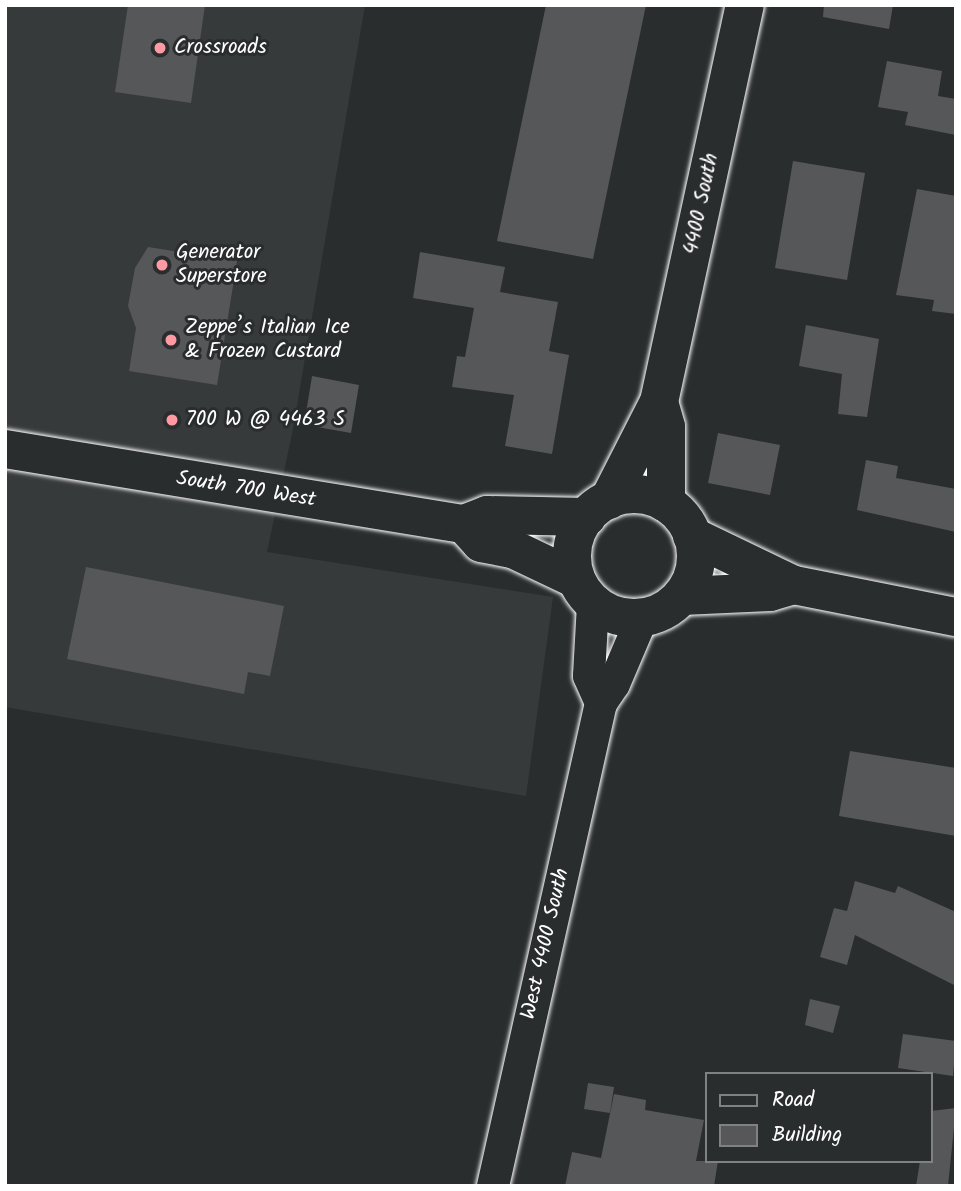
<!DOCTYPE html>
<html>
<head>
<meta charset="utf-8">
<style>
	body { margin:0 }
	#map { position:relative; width:961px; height:1191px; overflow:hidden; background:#2a2d2e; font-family:Kalam,sans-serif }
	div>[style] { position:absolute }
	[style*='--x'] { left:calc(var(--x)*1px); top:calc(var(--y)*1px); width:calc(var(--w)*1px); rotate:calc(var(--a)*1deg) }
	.built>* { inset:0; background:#373a3b }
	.building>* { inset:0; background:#555758 }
	.roads { filter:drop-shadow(0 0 2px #fff) drop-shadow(0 0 2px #fff) }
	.minor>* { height:32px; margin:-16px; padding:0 16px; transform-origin:16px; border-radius:16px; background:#2a2d2e }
	.tertiary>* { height:38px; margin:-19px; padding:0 19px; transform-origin:19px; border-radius:19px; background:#2a2d2e }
	.tertiary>.ring { margin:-19px; padding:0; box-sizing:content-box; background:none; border:38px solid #2a2d2e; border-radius:50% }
	.dots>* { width:19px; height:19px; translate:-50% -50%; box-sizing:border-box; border:4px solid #2a2d2e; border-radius:50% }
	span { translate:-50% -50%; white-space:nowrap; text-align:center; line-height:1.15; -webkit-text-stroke:6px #2a2d2e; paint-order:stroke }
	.poi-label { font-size:21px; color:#fff }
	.left { translate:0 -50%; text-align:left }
	.street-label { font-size:21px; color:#fff }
	.frame { position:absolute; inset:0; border:7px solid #fff; pointer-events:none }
	.legend { position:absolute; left:705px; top:1072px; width:228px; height:91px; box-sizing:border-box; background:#2a2d2e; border:2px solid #7f8182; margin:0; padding:9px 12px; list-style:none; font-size:21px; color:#fff }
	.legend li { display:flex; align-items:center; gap:14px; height:35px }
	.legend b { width:35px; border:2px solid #7f8182 }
</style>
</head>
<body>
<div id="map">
	<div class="built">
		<div style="clip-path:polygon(5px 5px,365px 5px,293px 429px,267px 552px,553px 597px,526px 796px,5px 707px)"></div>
	</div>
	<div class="building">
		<div style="clip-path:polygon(128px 5px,205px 5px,191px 103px,115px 92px)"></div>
		<div style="clip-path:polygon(546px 5px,646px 5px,593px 259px,497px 241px)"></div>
		<div style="clip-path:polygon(824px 5px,893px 5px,889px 29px,823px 17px)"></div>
		<div style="clip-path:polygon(887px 61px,942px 71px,938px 96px,956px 99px,956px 135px,905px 125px,908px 112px,878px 107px)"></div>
		<div style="clip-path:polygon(793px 161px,865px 173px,847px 280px,775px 268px)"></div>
		<div style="clip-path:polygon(917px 189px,956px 196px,956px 314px,932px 311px,934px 300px,896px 295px)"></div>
		<div style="clip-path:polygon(148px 247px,237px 261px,217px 385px,129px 371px,136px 328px,128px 306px,135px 268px)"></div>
		<div style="clip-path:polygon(420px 252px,505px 267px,500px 292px,558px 302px,549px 351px,569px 355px,552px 454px,505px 446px,514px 395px,452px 387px,457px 356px,465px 357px,474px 308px,413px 298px)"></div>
		<div style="clip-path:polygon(806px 325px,879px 339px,867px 417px,838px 414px,842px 374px,799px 366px)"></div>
		<div style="clip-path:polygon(312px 376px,359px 385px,351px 433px,317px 427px,319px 415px,306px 413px)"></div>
		<div style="clip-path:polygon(718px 433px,780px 445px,770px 495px,708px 483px)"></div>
		<div style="clip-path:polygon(866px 460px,898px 466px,896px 478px,956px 489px,956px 532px,857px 510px)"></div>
		<div style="clip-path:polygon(86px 567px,284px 606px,270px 676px,248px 672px,244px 694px,67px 659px)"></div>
		<div style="clip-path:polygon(850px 751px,956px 768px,956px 836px,839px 816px)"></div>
		<div style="clip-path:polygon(855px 881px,895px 893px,898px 886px,956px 912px,956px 986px,855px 935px,847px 965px,820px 957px,834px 908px,847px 911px)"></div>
		<div style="clip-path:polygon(810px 999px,840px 1006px,833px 1033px,805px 1025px)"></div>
		<div style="clip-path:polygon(903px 1034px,956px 1041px,953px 1076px,898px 1068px)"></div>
		<div style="clip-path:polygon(588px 1083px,614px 1087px,610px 1113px,584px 1109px)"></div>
		<div style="clip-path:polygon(614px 1094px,646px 1100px,645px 1110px,704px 1120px,696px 1161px,718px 1161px,714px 1186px,565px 1186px,572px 1152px,601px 1158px)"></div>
		<div style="clip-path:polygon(956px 1108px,948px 1186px,916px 1186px,920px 1161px,931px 1161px,931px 1111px)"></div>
	</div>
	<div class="roads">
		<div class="minor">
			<div style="--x:593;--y:604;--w:72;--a:93.2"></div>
			<div style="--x:589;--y:676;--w:30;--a:66"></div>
			<div style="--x:493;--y:1186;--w:495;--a:-77.4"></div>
			<div style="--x:601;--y:703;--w:23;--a:-56"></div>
			<div style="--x:614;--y:684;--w:72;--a:-67"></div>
		</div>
		<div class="tertiary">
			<div style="--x:659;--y:402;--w:26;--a:74"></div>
			<div style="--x:666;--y:427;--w:76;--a:90"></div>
			<div style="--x:5;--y:449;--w:465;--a:9.3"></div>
			<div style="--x:464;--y:524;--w:25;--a:-21"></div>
			<div style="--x:487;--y:515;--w:100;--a:1.1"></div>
			<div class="ring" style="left:572px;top:494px;width:86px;height:86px"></div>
			<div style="--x:609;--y:500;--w:110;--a:-63"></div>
			<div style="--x:659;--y:402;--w:406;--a:-77.8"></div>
			<div style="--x:464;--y:524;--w:25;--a:48"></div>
			<div style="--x:481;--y:543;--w:33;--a:11"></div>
			<div style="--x:513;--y:549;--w:70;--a:25.5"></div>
			<div style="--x:692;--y:536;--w:113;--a:25.7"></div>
			<div style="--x:794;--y:585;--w:165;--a:11.2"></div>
			<div style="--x:682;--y:596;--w:88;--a:-2.6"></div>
			<div style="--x:770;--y:592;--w:25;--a:-16"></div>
		</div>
	</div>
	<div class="dots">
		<div style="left:160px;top:48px;background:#ff9aa2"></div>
		<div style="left:162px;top:265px;background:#ff9aa2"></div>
		<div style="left:171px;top:340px;background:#ff9aa2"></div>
		<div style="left:172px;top:420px;background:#ff9aa2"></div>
	</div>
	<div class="poi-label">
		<span class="left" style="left:174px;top:48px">Crossroads</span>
		<span class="left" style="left:176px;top:265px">Generator<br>Superstore</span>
		<span class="left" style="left:185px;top:340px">Zeppe’s Italian Ice<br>&amp; Frozen Custard</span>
		<span class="left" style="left:186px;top:420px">700 W @ 4463 S</span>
	</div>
	<div class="street-label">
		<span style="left:702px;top:204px;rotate:-78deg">4400 South</span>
		<span style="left:246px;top:490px;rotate:9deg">South 700 West</span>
		<span style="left:546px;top:944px;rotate:-77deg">West 4400 South</span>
	</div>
	<div class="frame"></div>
	<ul class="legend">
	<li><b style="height:9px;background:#2a2d2e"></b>Road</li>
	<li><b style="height:19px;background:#555758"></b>Building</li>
	</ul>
</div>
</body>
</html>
